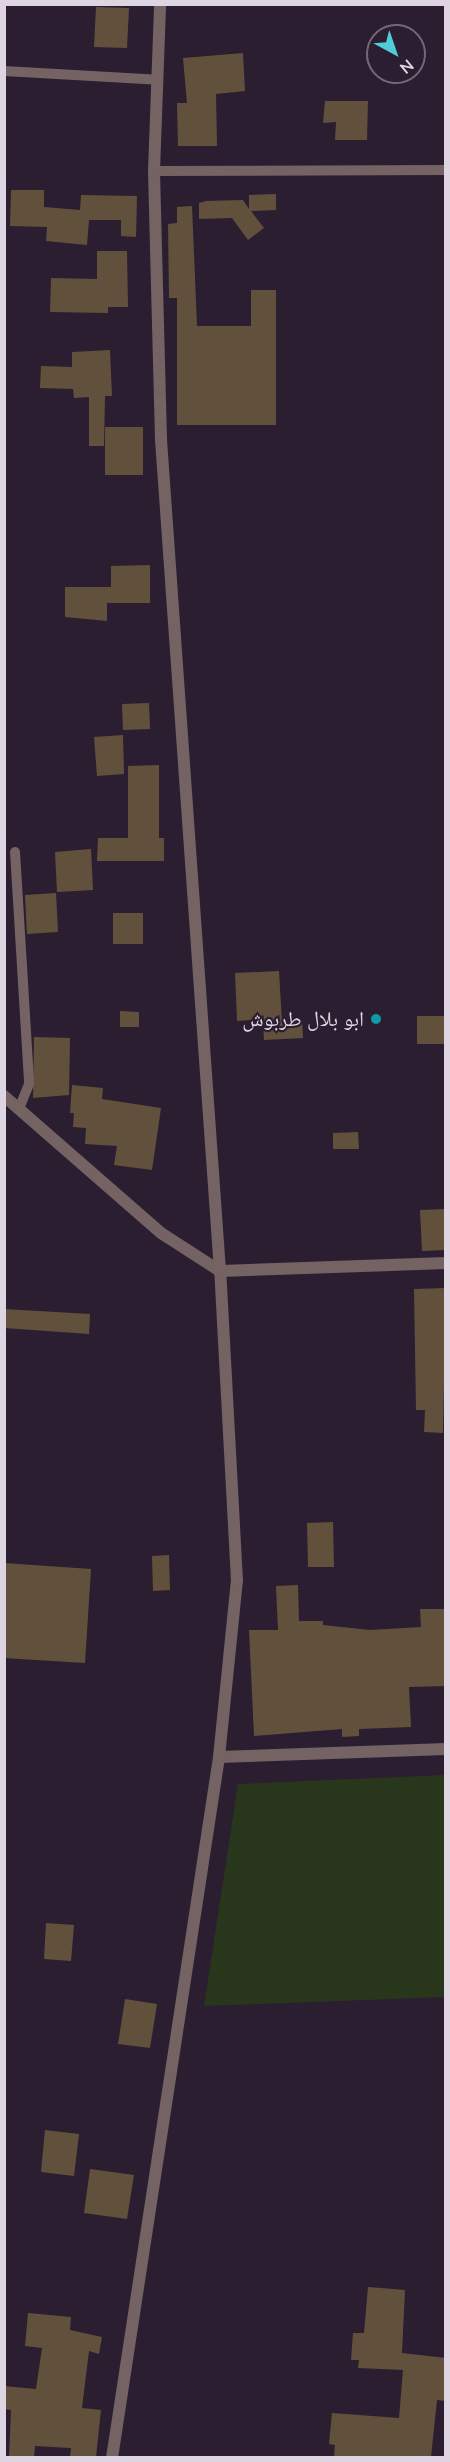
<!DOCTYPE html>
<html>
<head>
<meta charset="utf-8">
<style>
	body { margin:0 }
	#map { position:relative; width:450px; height:2462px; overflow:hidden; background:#2c1e31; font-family:"Nunito Sans","Noto Naskh Arabic",sans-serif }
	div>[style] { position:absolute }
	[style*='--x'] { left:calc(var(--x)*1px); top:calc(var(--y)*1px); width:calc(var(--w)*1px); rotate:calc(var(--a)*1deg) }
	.green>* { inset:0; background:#28361c }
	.building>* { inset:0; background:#61513c }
	.lane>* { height:10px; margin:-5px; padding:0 5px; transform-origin:5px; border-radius:5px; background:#756263 }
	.street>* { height:12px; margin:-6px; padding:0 6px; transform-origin:6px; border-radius:6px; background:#756263 }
	.dots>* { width:16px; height:16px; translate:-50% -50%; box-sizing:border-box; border:3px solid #2c1e31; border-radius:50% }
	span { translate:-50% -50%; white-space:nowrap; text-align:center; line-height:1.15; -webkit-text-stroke:4.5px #2c1e31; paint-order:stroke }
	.poi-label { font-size:21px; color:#ded5e2 }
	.right { translate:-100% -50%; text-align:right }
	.frame { position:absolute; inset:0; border:6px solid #ded5e2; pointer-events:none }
	.north { position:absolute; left:366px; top:24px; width:60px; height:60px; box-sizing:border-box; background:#2c1e31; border:2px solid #736778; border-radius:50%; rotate:140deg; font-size:16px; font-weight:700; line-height:24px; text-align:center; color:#ded5e2 }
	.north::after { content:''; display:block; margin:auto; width:21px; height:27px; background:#52cbd9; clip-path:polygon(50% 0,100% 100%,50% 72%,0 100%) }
</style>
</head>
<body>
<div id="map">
	<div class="green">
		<div style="clip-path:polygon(445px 1775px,445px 1997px,204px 2006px,238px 1784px)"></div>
	</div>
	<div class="building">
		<div style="clip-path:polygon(96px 7px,129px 8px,127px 48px,94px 47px)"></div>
		<div style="clip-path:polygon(243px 53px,245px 91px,216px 94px,217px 146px,178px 146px,177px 103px,187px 103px,183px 58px)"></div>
		<div style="clip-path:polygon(325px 101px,368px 101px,367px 140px,335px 140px,336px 122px,323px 123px)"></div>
		<div style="clip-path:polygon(11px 190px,44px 190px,44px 207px,80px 210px,81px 195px,137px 196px,136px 237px,121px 236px,121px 220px,89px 220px,87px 245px,46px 241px,47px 227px,10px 226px)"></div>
		<div style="clip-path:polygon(276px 194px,276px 210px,251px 211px,264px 228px,248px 240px,232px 218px,199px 219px,199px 203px,206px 201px,243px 200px,249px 209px,249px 195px)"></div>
		<div style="clip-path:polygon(192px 206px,197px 326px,251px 326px,251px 290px,276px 290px,276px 425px,177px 425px,177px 298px,169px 298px,168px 224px,177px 223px,177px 207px)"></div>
		<div style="clip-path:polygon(97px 251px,127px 251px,128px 307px,108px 307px,108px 313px,50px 312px,51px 278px,97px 279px)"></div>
		<div style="clip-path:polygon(110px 350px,112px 396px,105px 396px,104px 446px,89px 446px,89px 397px,74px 398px,73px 389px,40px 388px,41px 366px,72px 367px,72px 352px)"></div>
		<div style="clip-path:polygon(105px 427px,143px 427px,143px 475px,105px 475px)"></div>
		<div style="clip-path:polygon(150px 565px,150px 603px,107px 603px,107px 621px,65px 617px,65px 587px,111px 587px,111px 566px)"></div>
		<div style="clip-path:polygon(149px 703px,150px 729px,123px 730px,122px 704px)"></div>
		<div style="clip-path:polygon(123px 735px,124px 774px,97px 776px,94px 737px)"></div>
		<div style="clip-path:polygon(159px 765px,159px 838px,164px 838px,164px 861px,97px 861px,98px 838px,128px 838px,128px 766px)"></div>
		<div style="clip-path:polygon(91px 849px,93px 890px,57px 892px,55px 852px)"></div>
		<div style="clip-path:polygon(56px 893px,58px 932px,27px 934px,25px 895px)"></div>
		<div style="clip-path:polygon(113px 913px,143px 913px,143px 944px,113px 944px)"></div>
		<div style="clip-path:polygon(279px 971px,282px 1022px,302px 1021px,303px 1038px,264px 1040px,263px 1019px,237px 1021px,235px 973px)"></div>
		<div style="clip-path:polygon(120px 1011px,139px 1012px,139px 1027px,120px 1027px)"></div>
		<div style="clip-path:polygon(417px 1016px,444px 1016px,444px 1044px,417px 1044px)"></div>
		<div style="clip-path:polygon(34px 1037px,70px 1038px,69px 1095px,33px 1098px)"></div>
		<div style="clip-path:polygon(72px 1085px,103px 1088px,102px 1099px,161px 1108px,152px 1170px,114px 1165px,117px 1146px,85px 1144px,86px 1128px,73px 1127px,74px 1113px,70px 1113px)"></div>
		<div style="clip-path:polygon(358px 1132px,359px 1149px,333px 1149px,333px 1133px)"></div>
		<div style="clip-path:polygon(446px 1209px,446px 1250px,422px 1251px,420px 1210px)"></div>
		<div style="clip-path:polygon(446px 1288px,443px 1433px,424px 1432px,425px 1410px,416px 1410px,414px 1289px)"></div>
		<div style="clip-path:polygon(4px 1309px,90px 1314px,89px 1334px,4px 1328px)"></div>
		<div style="clip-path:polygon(333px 1522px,334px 1567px,308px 1567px,307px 1523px)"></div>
		<div style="clip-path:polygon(169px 1555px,170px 1590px,153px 1591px,152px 1556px)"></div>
		<div style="clip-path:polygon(4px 1563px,91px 1569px,85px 1663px,4px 1658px)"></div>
		<div style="clip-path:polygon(298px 1585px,299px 1621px,323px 1621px,323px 1625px,370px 1630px,421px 1627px,420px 1609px,446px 1609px,446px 1686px,409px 1687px,411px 1727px,359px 1729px,359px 1736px,342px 1737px,342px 1729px,254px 1736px,249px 1630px,278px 1630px,276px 1586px)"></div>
		<div style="clip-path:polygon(46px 1923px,74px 1925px,71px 1961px,44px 1959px)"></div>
		<div style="clip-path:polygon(125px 1999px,157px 2004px,150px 2048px,118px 2044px)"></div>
		<div style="clip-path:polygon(45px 2130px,79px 2134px,74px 2176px,41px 2172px)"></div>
		<div style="clip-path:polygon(90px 2169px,134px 2175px,127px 2219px,84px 2213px)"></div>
		<div style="clip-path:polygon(368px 2287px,405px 2290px,402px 2353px,446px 2358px,446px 2401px,437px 2400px,431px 2457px,334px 2457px,335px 2445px,329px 2444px,332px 2413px,399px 2418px,403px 2370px,358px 2368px,359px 2360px,351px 2360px,353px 2333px,364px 2333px)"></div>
		<div style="clip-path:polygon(28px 2313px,71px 2317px,70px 2330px,102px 2337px,99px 2354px,89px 2351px,82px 2408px,101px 2410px,96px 2457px,70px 2457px,71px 2448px,35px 2446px,34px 2457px,9px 2457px,11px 2410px,4px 2409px,4px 2386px,36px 2389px,42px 2348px,25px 2346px)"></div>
	</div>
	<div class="lane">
		<div style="--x:4;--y:71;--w:154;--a:3.3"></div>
		<div style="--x:154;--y:171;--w:292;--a:-0.2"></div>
		<div style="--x:15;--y:852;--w:232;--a:86.5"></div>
		<div style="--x:29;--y:1084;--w:27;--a:112"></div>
	</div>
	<div class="street">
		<div style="--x:4;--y:1096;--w:208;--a:41.1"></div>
		<div style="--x:161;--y:1233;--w:70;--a:32.8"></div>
		<div style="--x:220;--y:1271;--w:226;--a:-2"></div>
		<div style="--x:219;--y:1757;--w:227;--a:-2"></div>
		<div style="--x:112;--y:2458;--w:709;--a:-81.32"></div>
		<div style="--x:219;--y:1757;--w:177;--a:-84.2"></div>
		<div style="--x:237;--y:1581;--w:310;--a:-93.1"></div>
		<div style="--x:220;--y:1271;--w:834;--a:-94.06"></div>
		<div style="--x:161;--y:439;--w:268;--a:-91.5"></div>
		<div style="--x:154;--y:171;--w:167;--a:-87.9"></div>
	</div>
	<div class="dots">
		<div style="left:376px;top:1019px;background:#0f9aa8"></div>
	</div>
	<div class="poi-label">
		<span class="right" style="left:364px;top:1019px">ابو بلال طربوش</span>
	</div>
	<div class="frame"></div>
	<div class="north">N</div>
</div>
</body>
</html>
